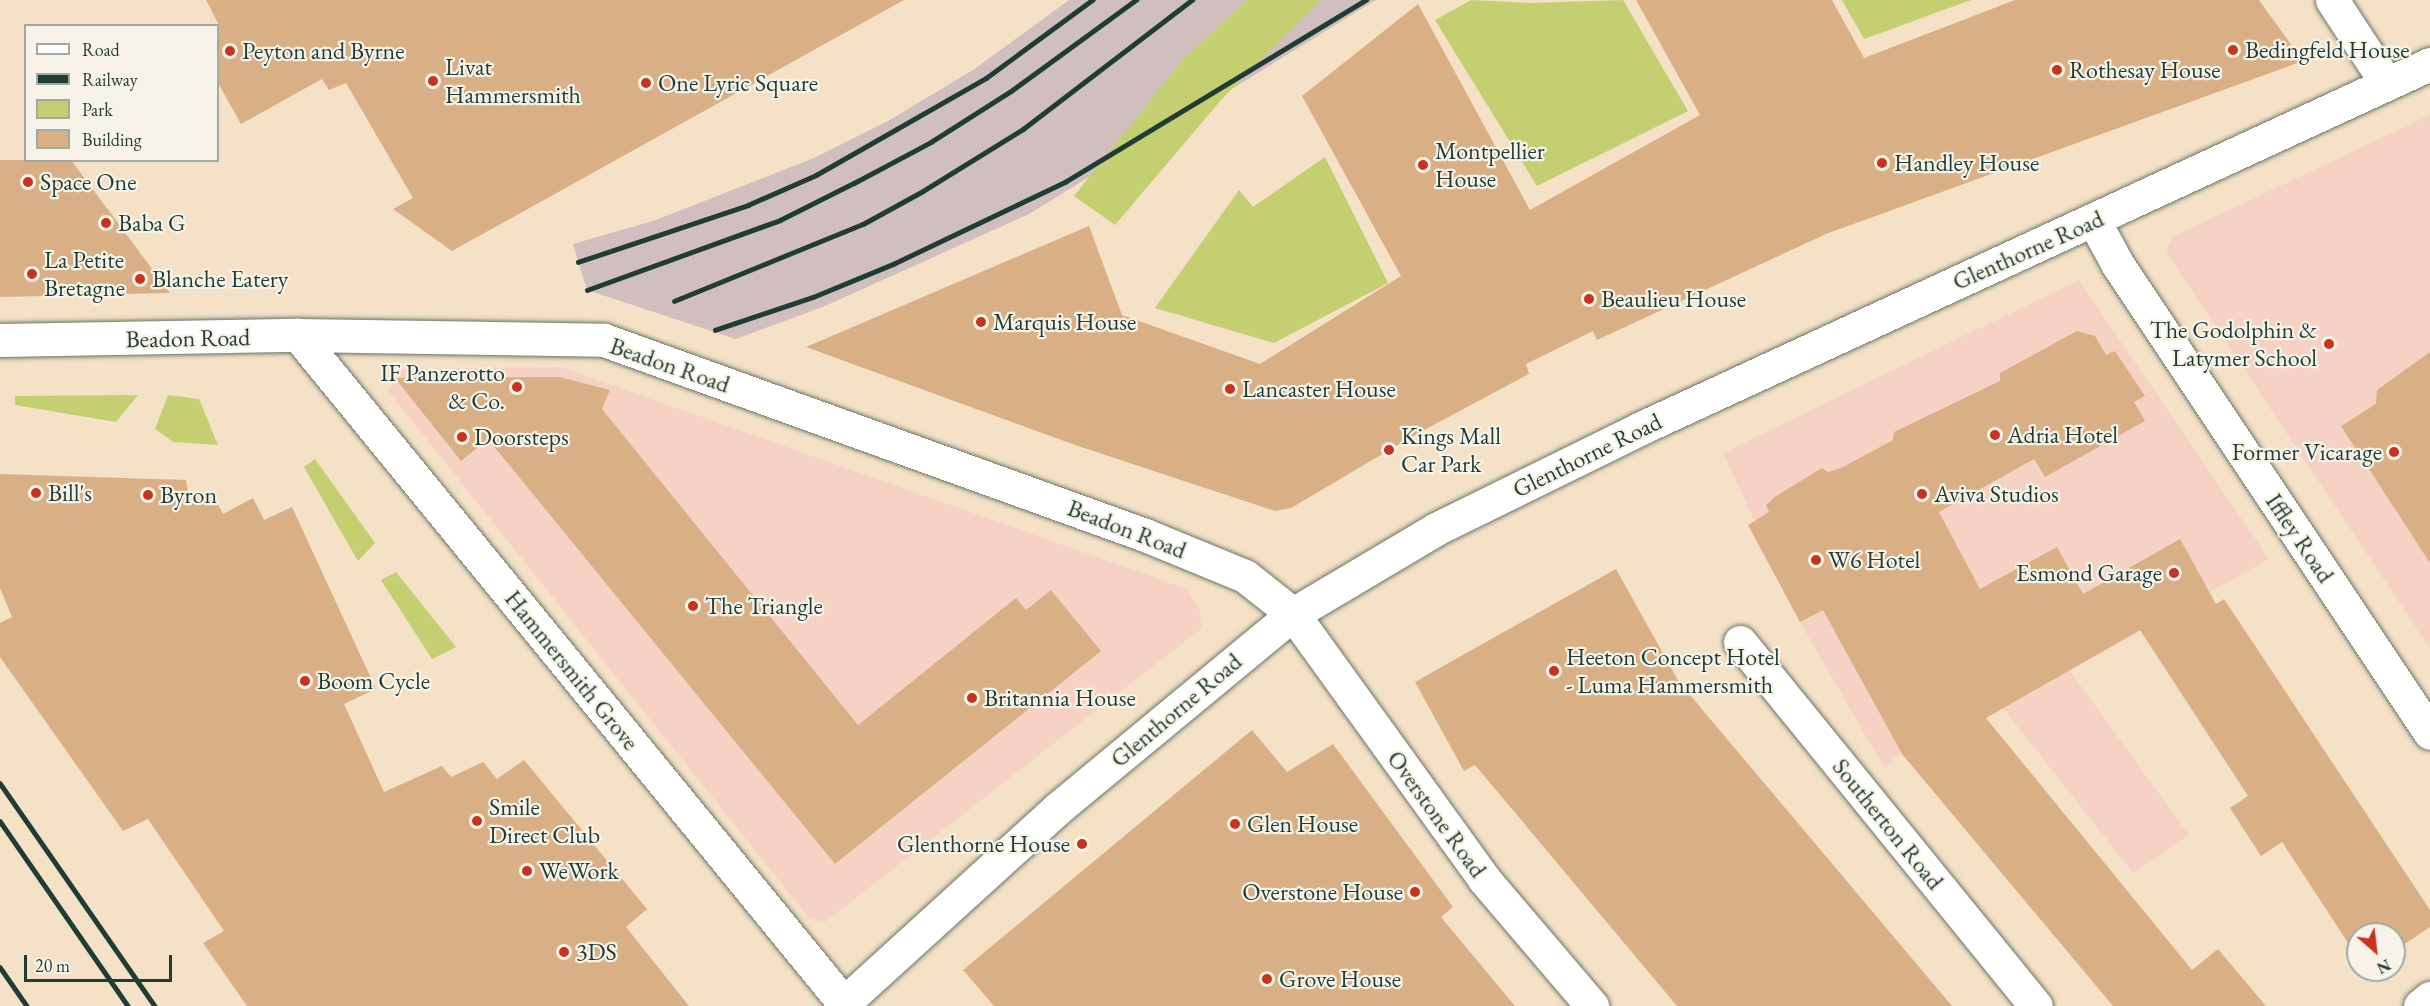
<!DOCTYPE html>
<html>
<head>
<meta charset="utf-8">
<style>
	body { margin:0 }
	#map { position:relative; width:2430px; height:1006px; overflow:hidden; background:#f4e1c6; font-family:"EB Garamond",serif }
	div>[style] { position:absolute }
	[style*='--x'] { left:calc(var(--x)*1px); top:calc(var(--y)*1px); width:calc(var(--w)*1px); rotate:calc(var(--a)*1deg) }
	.built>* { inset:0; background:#f6d2c5 }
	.industrial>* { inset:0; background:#d1bfbf }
	.green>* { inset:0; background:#c3cf71 }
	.building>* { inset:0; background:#d9b085 }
	.roads { filter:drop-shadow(0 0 2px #6a7667) drop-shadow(0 0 2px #6a7667) }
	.minor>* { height:33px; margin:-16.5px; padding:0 16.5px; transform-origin:16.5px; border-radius:16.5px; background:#fff }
	.primary>* { height:33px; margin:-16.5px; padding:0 16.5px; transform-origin:16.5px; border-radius:16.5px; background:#fff }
	.rail>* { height:4.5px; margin:-2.25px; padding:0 2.25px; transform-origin:2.25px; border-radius:2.25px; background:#1f3d34 }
	.dots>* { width:16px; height:16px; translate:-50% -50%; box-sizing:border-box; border:3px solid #f7f3e8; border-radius:50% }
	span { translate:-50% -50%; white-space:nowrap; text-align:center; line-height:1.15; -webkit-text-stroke:4.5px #f7f3e8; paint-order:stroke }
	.poi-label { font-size:24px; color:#1f3d34 }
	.left { translate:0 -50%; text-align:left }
	.right { translate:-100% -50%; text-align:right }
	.street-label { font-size:24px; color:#1f3d34 }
	.legend { position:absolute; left:24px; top:24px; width:195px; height:138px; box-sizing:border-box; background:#f7f3e8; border:2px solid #a1aaa0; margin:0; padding:8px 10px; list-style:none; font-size:18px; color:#1f3d34 }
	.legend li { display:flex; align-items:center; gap:12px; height:30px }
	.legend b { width:30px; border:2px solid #a1aaa0 }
	.north { position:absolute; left:2346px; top:922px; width:60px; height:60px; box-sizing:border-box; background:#f7f3e8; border:2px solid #a1aaa0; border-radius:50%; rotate:152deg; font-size:16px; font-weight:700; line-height:24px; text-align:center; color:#1f3d34 }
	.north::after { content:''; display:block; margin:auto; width:21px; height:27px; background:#c8321e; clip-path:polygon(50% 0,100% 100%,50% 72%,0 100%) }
	.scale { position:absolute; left:24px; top:955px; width:148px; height:27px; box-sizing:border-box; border:3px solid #1f3d34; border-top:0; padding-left:8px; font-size:18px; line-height:21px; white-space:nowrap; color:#1f3d34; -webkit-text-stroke:4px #f7f3e8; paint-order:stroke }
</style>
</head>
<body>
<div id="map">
	<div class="built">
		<div style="clip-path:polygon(2430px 115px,2430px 649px,2166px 252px,2172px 237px)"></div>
		<div style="clip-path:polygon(2079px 280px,2269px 559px,2070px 671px,2189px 835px,2133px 873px,1999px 703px,1894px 758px,1885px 769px,1804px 629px,1723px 453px)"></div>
		<div style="clip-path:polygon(561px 367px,1187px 589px,1199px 608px,1202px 628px,825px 922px,809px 918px,388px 391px,400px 369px)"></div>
	</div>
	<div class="industrial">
		<div style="clip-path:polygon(1069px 0,1376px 0,1029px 214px,825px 306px,736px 339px,587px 290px,573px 244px,656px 220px,814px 158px,888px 121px,973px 70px)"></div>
	</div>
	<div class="green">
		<div style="clip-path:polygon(1247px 0,1321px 0,1221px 100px,1115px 225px,1074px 196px,1184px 58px)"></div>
		<div style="clip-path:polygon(1471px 0,1532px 3px,1623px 0,1688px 111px,1537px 186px,1435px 20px)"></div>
		<div style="clip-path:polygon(1842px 0,1971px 0,1864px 39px)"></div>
		<div style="clip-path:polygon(1325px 157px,1388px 283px,1274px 343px,1155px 308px,1239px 190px,1253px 207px)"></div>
		<div style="clip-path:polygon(138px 395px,116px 422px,15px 405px,15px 396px)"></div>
		<div style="clip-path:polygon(168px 395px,199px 399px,218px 445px,173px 442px,155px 429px)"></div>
		<div style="clip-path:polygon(315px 459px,375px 543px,358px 561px,304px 467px)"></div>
		<div style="clip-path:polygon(396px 572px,456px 647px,432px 659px,381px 580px)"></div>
	</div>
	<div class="building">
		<div style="clip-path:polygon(206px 0,904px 0,452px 251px,393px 209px,413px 198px,346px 83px,329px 90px,322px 79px,241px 124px,218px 83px,218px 23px)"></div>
		<div style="clip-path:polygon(1636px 0,1832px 0,1864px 58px,2015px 0,2259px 0,2303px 61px,1826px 234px,1597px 340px,1593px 331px,1526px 364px,1529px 374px,1413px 436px,1291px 508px,1275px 511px,1078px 446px,806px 347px,1089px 226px,1122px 315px,1260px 364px,1401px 276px,1302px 96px,1418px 4px,1530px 210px,1700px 115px)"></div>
		<div style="clip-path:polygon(0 160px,71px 160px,170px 293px,0 297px)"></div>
		<div style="clip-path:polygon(2077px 331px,2095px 336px,2106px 355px,2115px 351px,2145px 396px,2134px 402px,2145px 421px,2045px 477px,2034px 459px,1939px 512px,1980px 589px,2057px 547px,2083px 594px,2180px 539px,2216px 604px,2224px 599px,2430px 910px,2430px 927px,2394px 951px,2394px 934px,2358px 934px,2358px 958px,2282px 842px,2261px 856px,2230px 808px,2248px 796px,2140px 630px,1986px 718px,2192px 970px,2218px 949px,2266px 1006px,2113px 1006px,1902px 754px,1823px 610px,1800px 622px,1748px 525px,1769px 512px,1766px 505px,1776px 496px,1822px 468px,1828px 472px,1841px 468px,1893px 440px,1894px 432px,2000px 381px,2000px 373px)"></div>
		<div style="clip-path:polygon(2430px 352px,2430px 563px,2341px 426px,2376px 404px,2377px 390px)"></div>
		<div style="clip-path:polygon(559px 377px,610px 390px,602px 409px,858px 725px,1016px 598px,1026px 610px,1051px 590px,1101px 651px,835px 864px,488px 439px,461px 461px,395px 378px)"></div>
		<div style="clip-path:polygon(0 474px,186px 480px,189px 500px,214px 497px,223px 514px,253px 498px,264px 520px,292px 507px,376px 689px,344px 704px,384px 792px,442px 766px,451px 777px,483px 762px,497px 779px,524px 760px,647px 909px,626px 927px,689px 1006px,247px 1006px,203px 943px,224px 931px,148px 819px,123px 831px,0 657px,0 623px,12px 617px,0 588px)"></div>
		<div style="clip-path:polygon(1616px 569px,1679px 682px,1952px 1006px,1677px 1006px,1475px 765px,1464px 771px,1415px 682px)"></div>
		<div style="clip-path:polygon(1252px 730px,1287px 772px,1333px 744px,1453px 907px,1441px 917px,1515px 1006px,994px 1006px,963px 970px)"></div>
	</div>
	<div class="roads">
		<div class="minor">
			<div style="--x:2332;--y:0;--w:100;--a:56.8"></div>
			<div style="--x:2094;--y:221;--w:50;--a:61.4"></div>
			<div style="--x:2118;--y:265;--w:562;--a:56.31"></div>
			<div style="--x:298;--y:335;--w:866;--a:50.76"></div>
			<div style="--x:1740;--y:642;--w:469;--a:50.9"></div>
			<div style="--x:844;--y:1003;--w:288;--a:-42.3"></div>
			<div style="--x:1057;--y:809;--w:306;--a:-39.6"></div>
			<div style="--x:1293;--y:614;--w:327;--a:54.2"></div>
			<div style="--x:1484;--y:879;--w:167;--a:49.6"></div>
			<div style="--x:2420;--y:1006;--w:13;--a:-39"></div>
		</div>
		<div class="primary">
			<div style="--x:0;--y:340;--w:298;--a:-1"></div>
			<div style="--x:298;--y:335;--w:306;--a:0.9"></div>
			<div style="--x:604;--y:340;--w:575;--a:19.82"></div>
			<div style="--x:1145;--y:535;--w:108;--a:22.3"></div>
			<div style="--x:1245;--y:576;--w:61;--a:38.4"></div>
			<div style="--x:1293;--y:614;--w:166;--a:-30.7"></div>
			<div style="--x:1436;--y:529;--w:229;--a:-26.2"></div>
			<div style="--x:1641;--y:428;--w:869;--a:-24.77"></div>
		</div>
	</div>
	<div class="rail">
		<div style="--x:578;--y:262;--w:179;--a:-18.5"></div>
		<div style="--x:748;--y:205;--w:74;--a:-23.8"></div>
		<div style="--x:816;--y:175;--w:196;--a:-29.7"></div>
		<div style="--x:986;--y:78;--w:132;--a:-36.3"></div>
		<div style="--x:587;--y:290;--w:205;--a:-19.9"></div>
		<div style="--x:780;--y:220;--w:83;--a:-26.6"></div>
		<div style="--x:854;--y:183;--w:87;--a:-28"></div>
		<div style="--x:931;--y:142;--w:95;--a:-32.5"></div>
		<div style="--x:1011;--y:91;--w:155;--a:-36.1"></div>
		<div style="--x:674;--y:301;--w:204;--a:-22.2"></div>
		<div style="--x:863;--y:224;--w:68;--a:-28.8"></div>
		<div style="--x:923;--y:191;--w:118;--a:-31.8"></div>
		<div style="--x:1023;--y:129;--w:213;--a:-37.4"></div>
		<div style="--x:715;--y:330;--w:103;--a:-18.6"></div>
		<div style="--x:813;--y:297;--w:87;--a:-22.4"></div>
		<div style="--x:893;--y:264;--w:191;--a:-25.5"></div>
		<div style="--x:1065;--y:182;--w:352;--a:-31.2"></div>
		<div style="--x:0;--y:783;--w:272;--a:55.2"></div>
		<div style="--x:0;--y:821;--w:225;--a:55.3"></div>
		<div style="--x:0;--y:967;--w:47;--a:55.3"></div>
	</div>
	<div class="dots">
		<div style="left:2233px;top:50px;background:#c8321e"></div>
		<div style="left:230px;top:51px;background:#c8321e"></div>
		<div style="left:2057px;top:70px;background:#c8321e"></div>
		<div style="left:433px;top:81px;background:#c8321e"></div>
		<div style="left:646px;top:83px;background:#c8321e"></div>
		<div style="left:1882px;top:163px;background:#c8321e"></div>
		<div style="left:1423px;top:165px;background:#c8321e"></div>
		<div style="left:28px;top:182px;background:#c8321e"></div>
		<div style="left:106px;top:223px;background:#c8321e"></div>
		<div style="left:32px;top:274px;background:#c8321e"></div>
		<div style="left:140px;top:279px;background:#c8321e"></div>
		<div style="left:1589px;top:299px;background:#c8321e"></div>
		<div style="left:981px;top:322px;background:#c8321e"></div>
		<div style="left:2329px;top:344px;background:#c8321e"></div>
		<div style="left:517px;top:387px;background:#c8321e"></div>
		<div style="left:1230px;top:389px;background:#c8321e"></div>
		<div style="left:1995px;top:435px;background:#c8321e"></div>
		<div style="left:462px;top:437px;background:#c8321e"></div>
		<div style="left:1389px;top:450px;background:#c8321e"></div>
		<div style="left:2394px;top:452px;background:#c8321e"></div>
		<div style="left:36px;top:493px;background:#c8321e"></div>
		<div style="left:1922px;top:494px;background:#c8321e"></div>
		<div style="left:148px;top:495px;background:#c8321e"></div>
		<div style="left:1816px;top:560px;background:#c8321e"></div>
		<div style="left:2174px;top:573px;background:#c8321e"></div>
		<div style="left:693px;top:606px;background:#c8321e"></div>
		<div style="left:1554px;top:671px;background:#c8321e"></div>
		<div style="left:305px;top:681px;background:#c8321e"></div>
		<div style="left:972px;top:698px;background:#c8321e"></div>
		<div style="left:477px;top:821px;background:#c8321e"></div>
		<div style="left:1235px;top:824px;background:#c8321e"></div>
		<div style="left:1082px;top:844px;background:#c8321e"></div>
		<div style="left:527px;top:871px;background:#c8321e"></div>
		<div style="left:1415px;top:892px;background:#c8321e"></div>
		<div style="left:564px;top:952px;background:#c8321e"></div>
		<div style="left:1267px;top:979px;background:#c8321e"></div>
	</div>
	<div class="poi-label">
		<span class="left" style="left:2245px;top:50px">Bedingfeld House</span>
		<span class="left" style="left:242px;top:51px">Peyton and Byrne</span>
		<span class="left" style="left:445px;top:81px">Livat<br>Hammersmith</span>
		<span class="left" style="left:2069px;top:70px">Rothesay House</span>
		<span class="left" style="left:658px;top:83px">One Lyric Square</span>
		<span class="left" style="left:1435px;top:165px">Montpellier<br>House</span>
		<span class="left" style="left:1894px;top:163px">Handley House</span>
		<span class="left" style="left:40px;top:182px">Space One</span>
		<span class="left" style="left:118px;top:223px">Baba G</span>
		<span class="left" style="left:44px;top:274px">La Petite<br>Bretagne</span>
		<span class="left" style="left:152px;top:279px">Blanche Eatery</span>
		<span class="left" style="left:1601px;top:299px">Beaulieu House</span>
		<span class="left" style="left:993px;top:322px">Marquis House</span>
		<span class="right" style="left:2317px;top:344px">The Godolphin &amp;<br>Latymer School</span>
		<span class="right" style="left:505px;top:387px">IF Panzerotto<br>&amp; Co.</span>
		<span class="left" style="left:1242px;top:389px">Lancaster House</span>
		<span class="left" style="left:2007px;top:435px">Adria Hotel</span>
		<span class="left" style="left:1401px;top:450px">Kings Mall<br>Car Park</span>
		<span class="left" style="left:474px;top:437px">Doorsteps</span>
		<span class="right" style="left:2382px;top:452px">Former Vicarage</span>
		<span class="left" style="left:48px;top:493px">Bill's</span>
		<span class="left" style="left:1934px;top:494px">Aviva Studios</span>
		<span class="left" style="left:160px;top:495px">Byron</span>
		<span class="left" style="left:1828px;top:560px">W6 Hotel</span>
		<span class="right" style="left:2162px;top:573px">Esmond Garage</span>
		<span class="left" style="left:705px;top:606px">The Triangle</span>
		<span class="left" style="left:1566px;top:671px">Heeton Concept Hotel<br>- Luma Hammersmith</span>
		<span class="left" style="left:317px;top:681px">Boom Cycle</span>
		<span class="left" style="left:984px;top:698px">Britannia House</span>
		<span class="left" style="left:489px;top:821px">Smile<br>Direct Club</span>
		<span class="left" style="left:1247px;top:824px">Glen House</span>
		<span class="right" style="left:1070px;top:844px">Glenthorne House</span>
		<span class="left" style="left:539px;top:871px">WeWork</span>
		<span class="right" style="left:1403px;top:892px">Overstone House</span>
		<span class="left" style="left:576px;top:952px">3DS</span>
		<span class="left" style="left:1279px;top:979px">Grove House</span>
	</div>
	<div class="street-label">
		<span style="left:2028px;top:250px;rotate:-24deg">Glenthorne Road</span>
		<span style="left:188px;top:338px;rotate:-1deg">Beadon Road</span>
		<span style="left:670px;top:365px;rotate:19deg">Beadon Road</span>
		<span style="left:1587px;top:455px;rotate:-26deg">Glenthorne Road</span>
		<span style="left:1127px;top:529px;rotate:21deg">Beadon Road</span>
		<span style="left:2300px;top:538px;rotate:56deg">Iffley Road</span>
		<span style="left:572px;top:670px;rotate:51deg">Hammersmith Grove</span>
		<span style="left:1176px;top:710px;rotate:-40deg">Glenthorne Road</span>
		<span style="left:1437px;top:814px;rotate:54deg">Overstone Road</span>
		<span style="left:1888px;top:824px;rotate:51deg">Southerton Road</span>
	</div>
	<ul class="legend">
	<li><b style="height:8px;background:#fff"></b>Road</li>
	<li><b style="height:8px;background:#1f3d34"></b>Railway</li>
	<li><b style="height:16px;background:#c3cf71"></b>Park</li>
	<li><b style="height:16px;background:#d9b085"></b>Building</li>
	</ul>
	<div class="north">N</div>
	<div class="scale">20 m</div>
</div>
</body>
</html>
